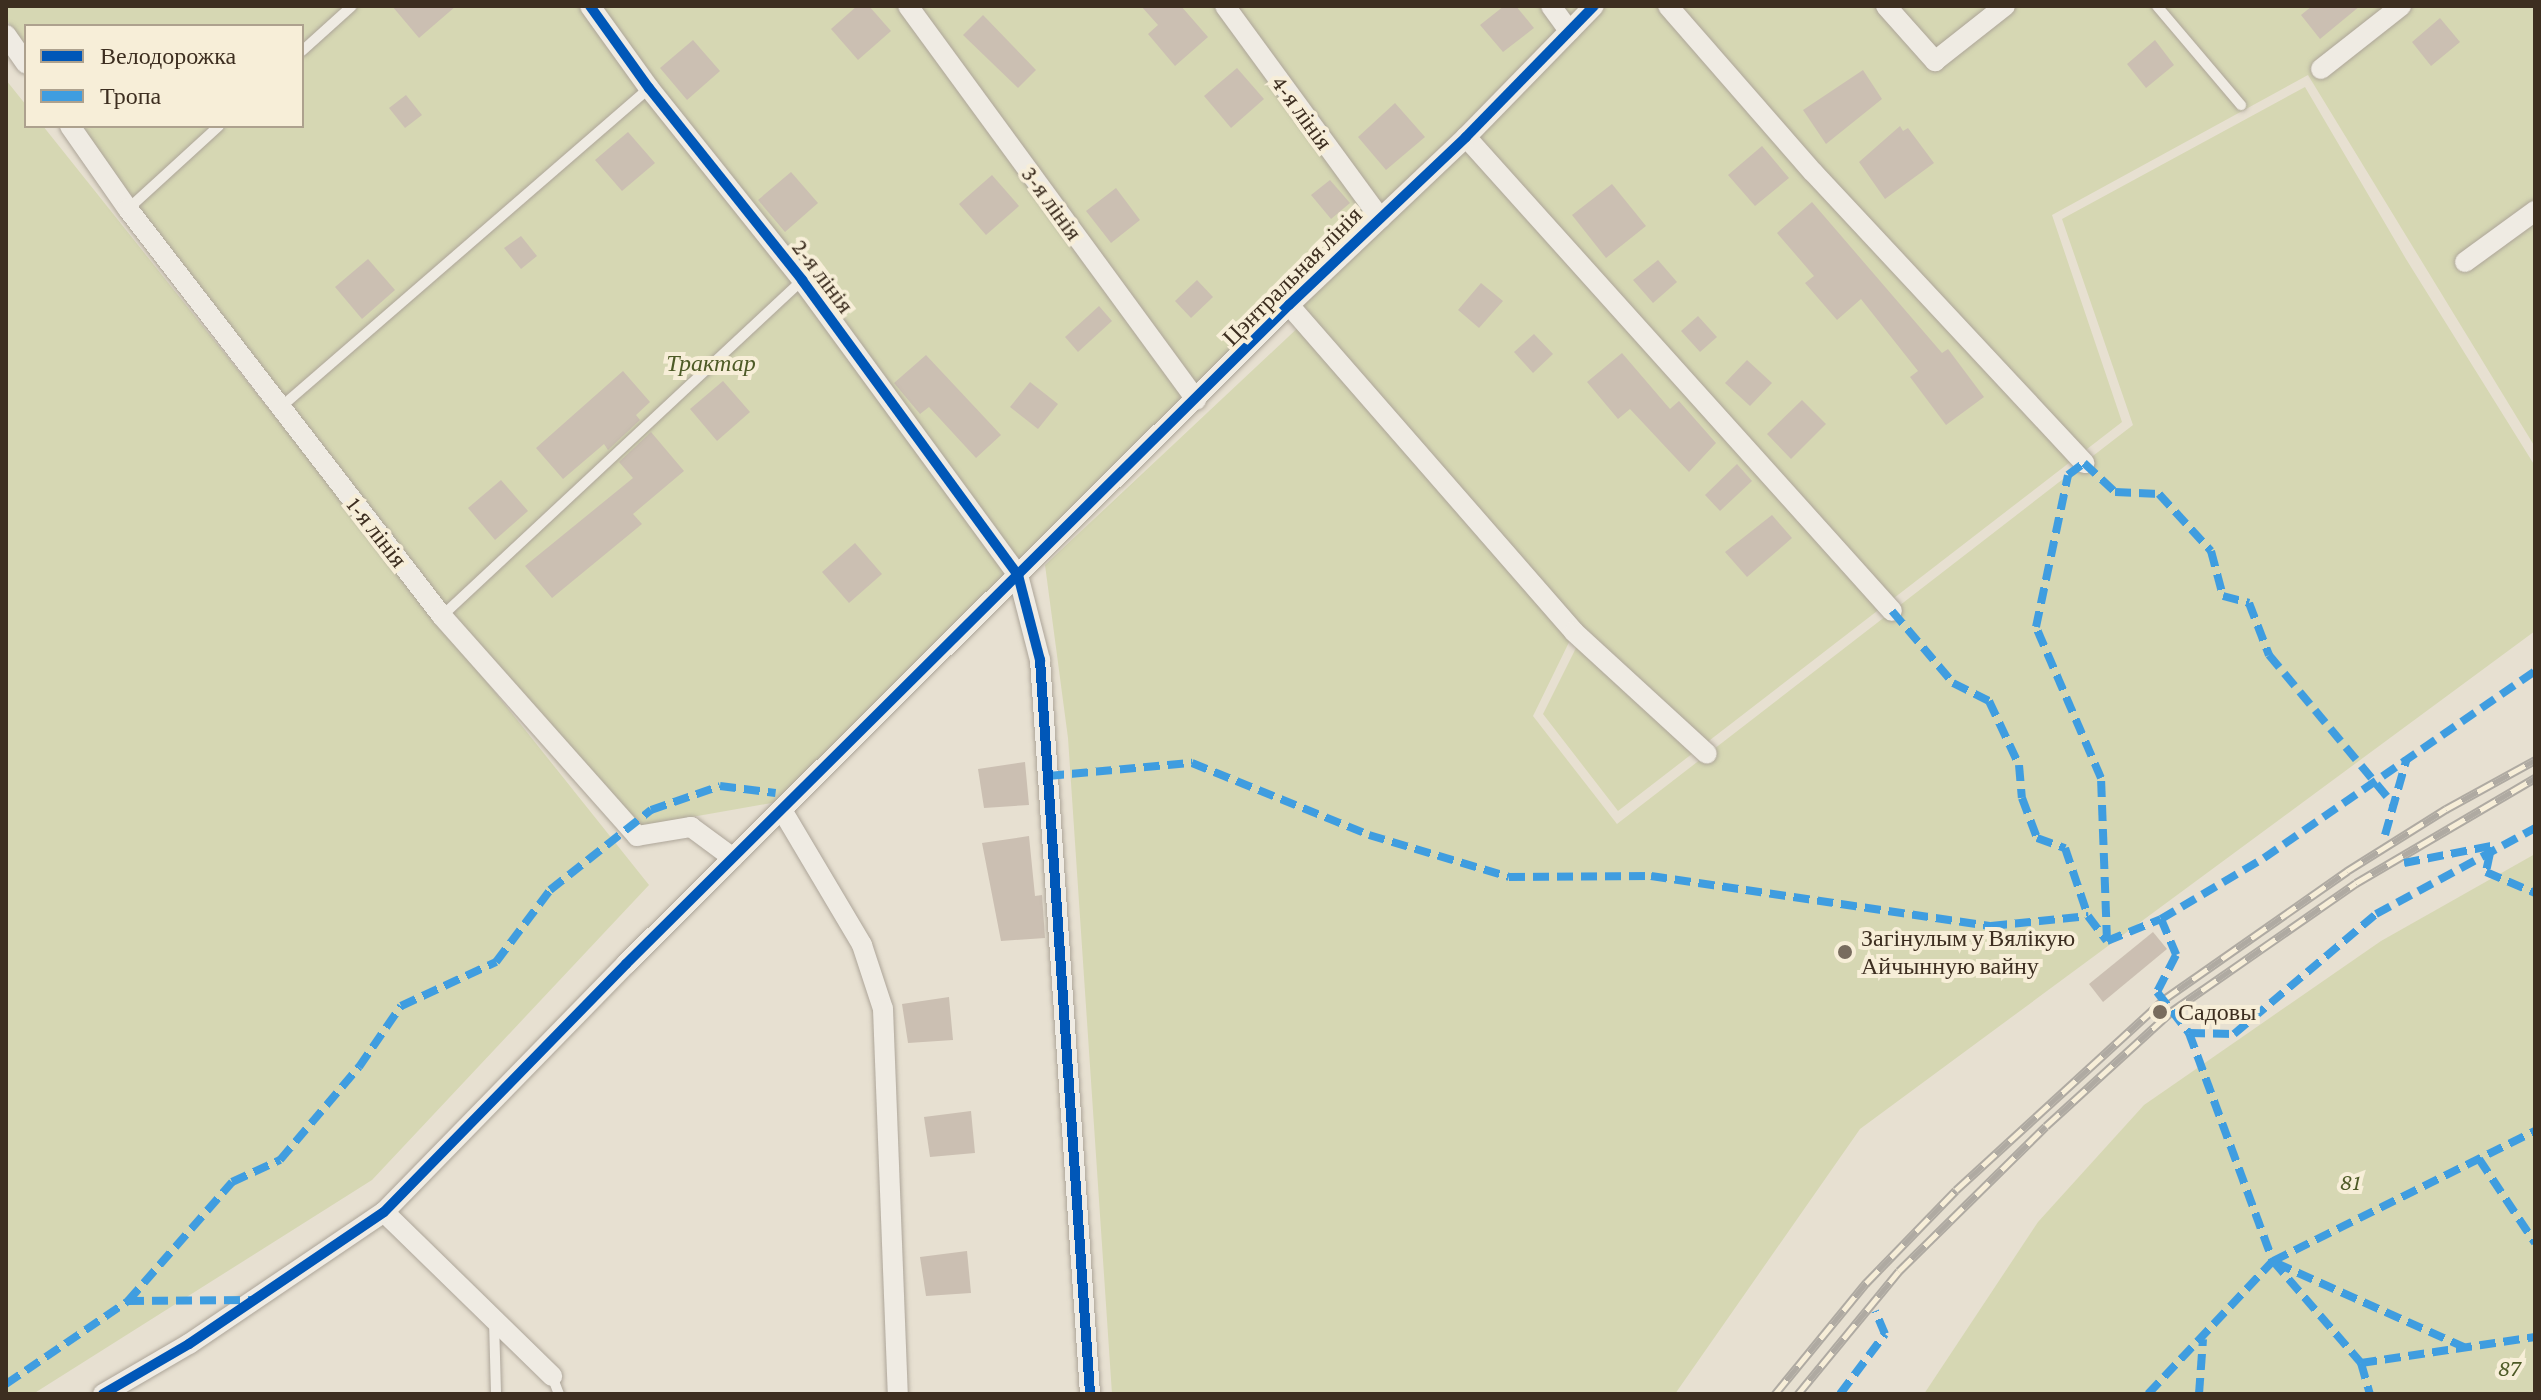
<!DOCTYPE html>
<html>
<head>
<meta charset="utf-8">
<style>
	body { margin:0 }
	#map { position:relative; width:2541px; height:1400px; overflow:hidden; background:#e7e0d1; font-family:"Crimson Pro",serif }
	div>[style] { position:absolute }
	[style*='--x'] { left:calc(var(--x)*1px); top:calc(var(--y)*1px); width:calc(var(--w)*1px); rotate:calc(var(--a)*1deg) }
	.green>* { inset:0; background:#d6d7b3 }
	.building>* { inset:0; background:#cbbfb2 }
	.roads { filter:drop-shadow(0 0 2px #ada599) drop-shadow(0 0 2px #ada599) }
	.service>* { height:10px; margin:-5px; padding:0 5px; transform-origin:5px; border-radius:5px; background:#efebe3 }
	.minor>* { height:20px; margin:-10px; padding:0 10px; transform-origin:10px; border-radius:10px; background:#efebe3 }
	.rail>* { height:9px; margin-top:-4.5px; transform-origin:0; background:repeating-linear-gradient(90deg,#f7eed8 0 18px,#afaaa2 0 36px); box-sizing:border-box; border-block:2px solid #afaaa2 }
	.quiet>* { height:8px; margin-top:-4px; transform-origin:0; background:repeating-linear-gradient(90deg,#3f9de0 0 16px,transparent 0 24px) }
	.cycleway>* { height:10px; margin:-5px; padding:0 5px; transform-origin:5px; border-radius:5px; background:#0057b8 }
	.dots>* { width:22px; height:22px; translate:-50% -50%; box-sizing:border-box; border:4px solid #f7eed8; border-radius:50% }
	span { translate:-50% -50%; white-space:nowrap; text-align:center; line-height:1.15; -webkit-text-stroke:8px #f7eed8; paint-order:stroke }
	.street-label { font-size:24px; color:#3d2e20 }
	.park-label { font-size:24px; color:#4d5a26; font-style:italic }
	.poi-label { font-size:24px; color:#3d2e20 }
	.left { translate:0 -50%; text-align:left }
	.frame { position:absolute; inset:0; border:8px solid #3d2e20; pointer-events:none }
	.legend { position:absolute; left:24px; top:24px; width:280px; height:104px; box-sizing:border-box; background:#f7eed8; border:2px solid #ada18e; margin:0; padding:10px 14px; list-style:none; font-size:24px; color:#3d2e20 }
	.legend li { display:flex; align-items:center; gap:16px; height:40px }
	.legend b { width:40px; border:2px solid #ada18e }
</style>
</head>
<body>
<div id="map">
	<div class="green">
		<div style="clip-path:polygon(6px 6px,2535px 6px,2535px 447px,2308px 75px,2052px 215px,2122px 422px,1618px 811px,1543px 714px,1585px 630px,1289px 292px,777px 802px,641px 826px,449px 610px,136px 203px,81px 126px,302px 126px,302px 26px,26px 26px,26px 48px,6px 19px)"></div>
		<div style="clip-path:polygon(6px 80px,26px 105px,26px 126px,43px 126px,649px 885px,372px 1180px,33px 1394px,6px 1394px)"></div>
		<div style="clip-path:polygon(2305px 87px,2406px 259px,2535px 466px,2535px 631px,1860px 1129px,1675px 1394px,1112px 1394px,1068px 738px,1045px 565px,1304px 322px,1574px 632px,1533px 716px,1617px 824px,2133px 425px,2062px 219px)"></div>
		<div style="clip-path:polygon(2535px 854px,2535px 1394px,1924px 1394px,2038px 1222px,2144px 1105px,2381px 941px)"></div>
	</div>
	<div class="building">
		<div style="clip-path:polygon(392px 6px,456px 6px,419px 38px)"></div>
		<div style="clip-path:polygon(857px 6px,869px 6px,891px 31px,858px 60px,831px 29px)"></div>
		<div style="clip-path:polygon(1141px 6px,1181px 6px,1208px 37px,1175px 66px,1148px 34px,1158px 25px)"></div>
		<div style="clip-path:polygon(1504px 6px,1516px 6px,1534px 28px,1503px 52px,1480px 25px)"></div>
		<div style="clip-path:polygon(2312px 6px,2360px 6px,2320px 39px,2301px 15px)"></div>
		<div style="clip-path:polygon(983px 15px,1036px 70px,1018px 88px,963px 35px)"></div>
		<div style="clip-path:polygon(2440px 18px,2460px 42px,2431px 66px,2412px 42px)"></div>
		<div style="clip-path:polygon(693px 40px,720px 71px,687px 100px,660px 68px)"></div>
		<div style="clip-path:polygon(2155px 40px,2174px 65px,2146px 88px,2127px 64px)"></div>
		<div style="clip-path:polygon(1237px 68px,1264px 99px,1231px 128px,1204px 96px)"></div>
		<div style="clip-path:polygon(1863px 70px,1882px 99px,1826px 144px,1803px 110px)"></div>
		<div style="clip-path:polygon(406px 95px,422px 115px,405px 128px,389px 108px)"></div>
		<div style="clip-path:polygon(1395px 103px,1425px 137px,1386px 170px,1358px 137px)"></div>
		<div style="clip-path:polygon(1900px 126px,1903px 131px,1908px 128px,1934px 163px,1885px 199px,1859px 162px)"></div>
		<div style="clip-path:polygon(628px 132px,655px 163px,622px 191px,595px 160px)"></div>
		<div style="clip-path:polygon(1762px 146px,1789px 178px,1755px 206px,1728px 175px)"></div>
		<div style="clip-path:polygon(791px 172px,818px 203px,785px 232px,758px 200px)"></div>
		<div style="clip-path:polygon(992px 175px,1019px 206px,986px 235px,959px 204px)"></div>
		<div style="clip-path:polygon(1330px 180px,1350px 203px,1331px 219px,1311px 195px)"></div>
		<div style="clip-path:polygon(1612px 184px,1646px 226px,1606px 258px,1572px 215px)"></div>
		<div style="clip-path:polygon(1116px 188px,1140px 220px,1111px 243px,1086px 211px)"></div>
		<div style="clip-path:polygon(1812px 202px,1942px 353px,1948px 349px,1984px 397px,1946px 425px,1910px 377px,1918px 371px,1861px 299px,1837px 320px,1805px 283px,1814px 276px,1777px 233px)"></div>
		<div style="clip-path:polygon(521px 236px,537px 256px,521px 269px,504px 248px)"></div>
		<div style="clip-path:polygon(368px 259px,395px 290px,362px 319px,335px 287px)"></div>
		<div style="clip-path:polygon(1658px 260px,1677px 282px,1653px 303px,1633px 280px)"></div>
		<div style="clip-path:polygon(1197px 280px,1213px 297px,1191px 318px,1175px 301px)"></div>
		<div style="clip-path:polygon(1481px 283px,1503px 301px,1479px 328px,1458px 310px)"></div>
		<div style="clip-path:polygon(1099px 306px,1112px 321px,1078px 352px,1065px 337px)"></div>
		<div style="clip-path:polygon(1698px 316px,1717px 337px,1700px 352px,1681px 331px)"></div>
		<div style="clip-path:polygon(1534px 334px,1553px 354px,1533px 373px,1514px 352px)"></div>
		<div style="clip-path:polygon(1622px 353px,1670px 409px,1679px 401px,1716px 443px,1689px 472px,1630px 409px,1618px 419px,1587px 382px)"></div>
		<div style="clip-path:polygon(926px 355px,1001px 435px,976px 458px,929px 407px,920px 414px,894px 383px)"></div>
		<div style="clip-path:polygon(1747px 360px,1772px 383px,1750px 406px,1725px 383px)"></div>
		<div style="clip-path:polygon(623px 371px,650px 402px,636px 415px,640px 420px,608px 450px,604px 444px,563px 479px,536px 448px)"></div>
		<div style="clip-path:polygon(723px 381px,750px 412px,717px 441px,690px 409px)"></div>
		<div style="clip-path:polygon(1030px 382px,1058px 404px,1038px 429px,1010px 407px)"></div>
		<div style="clip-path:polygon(1802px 400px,1826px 424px,1791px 459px,1767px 434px)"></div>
		<div style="clip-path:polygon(651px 432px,684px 471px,633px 514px,642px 524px,552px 598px,525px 566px,633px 478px,619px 462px)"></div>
		<div style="clip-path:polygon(1737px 464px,1752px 481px,1720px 511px,1705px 495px)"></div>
		<div style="clip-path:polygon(501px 480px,528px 511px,495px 540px,468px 508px)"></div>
		<div style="clip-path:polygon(1772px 515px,1792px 538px,1747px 577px,1725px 552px)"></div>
		<div style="clip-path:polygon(855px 543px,882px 574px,849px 603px,822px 572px)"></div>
		<div style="clip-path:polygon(1025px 762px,1029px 805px,984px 808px,978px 769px)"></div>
		<div style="clip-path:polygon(1029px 836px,1035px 896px,1042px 895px,1045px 938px,1001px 941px,982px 843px)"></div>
		<div style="clip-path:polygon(2153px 932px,2167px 949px,2103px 1002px,2089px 984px)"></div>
		<div style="clip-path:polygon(949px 997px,953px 1040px,908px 1043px,902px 1004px)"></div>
		<div style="clip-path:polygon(971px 1111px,975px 1153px,930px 1157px,924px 1117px)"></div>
		<div style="clip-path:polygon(967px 1251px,971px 1293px,926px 1296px,920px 1257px)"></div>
	</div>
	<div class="roads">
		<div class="service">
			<div style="--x:2157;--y:6;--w:130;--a:49.7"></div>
			<div style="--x:302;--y:51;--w:67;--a:-42"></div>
			<div style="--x:128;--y:209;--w:123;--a:-42.4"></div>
			<div style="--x:281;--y:407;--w:487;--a:-40.9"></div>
			<div style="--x:442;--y:616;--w:492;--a:-43"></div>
			<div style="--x:494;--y:1321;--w:73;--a:88.4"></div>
			<div style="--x:552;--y:1376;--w:19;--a:69"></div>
		</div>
		<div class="minor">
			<div style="--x:590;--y:6;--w:101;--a:54.3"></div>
			<div style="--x:649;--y:88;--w:246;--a:51.4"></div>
			<div style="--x:802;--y:280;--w:366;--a:53.8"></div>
			<div style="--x:1018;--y:575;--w:88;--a:75.5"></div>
			<div style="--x:1040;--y:660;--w:736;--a:86.1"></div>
			<div style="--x:908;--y:6;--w:488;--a:53.8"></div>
			<div style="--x:1225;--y:6;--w:263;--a:53.8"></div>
			<div style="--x:1551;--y:6;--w:31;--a:54"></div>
			<div style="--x:1668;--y:6;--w:220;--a:48.9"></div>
			<div style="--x:1813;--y:172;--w:398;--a:47"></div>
			<div style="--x:1886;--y:6;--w:74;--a:48.3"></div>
			<div style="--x:1935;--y:61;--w:89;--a:-38.2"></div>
			<div style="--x:6;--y:35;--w:35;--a:55"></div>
			<div style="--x:2321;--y:69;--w:102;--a:-38.2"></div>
			<div style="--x:70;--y:126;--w:101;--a:55.1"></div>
			<div style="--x:128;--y:209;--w:514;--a:52.35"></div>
			<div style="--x:442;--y:616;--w:294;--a:48.4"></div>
			<div style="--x:637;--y:836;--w:55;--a:-9.5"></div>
			<div style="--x:691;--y:827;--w:52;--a:36.4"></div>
			<div style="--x:1466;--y:137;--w:637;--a:48.05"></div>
			<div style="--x:2465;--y:262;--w:87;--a:-36.1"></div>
			<div style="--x:1289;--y:305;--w:434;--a:48.9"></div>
			<div style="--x:1574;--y:632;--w:180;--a:42.5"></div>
			<div style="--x:782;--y:810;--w:157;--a:59.3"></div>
			<div style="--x:862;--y:945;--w:67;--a:71.8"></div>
			<div style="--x:883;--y:1009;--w:385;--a:87.8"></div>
			<div style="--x:384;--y:1212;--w:235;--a:44.3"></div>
			<div style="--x:103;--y:1394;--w:99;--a:-30.2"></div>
			<div style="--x:189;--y:1344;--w:235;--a:-34.1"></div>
			<div style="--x:384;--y:1212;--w:347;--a:-45.7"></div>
			<div style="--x:626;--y:964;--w:935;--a:-44.83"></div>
			<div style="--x:1289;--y:305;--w:244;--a:-43.5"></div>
			<div style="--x:1466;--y:137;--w:183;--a:-45.7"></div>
		</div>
	</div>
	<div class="rail">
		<div style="--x:1775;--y:1394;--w:144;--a:-50.7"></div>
		<div style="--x:1866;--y:1283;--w:129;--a:-45.9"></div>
		<div style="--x:1956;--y:1190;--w:281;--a:-42.5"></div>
		<div style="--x:2163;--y:1000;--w:225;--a:-35"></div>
		<div style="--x:2347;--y:871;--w:117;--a:-32.1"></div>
		<div style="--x:2446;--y:809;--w:102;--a:-28.8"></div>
		<div style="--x:1798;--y:1394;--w:159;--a:-50.6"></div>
		<div style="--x:1899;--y:1271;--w:206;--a:-44.6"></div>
		<div style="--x:2046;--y:1126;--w:171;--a:-42.4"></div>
		<div style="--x:2172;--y:1011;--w:224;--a:-34.8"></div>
		<div style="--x:2356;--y:883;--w:208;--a:-30.4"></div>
	</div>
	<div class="quiet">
		<div style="--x:1892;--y:611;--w:94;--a:49.7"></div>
		<div style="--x:1953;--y:683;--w:40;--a:26.6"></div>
		<div style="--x:1989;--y:701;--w:71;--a:64.9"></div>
		<div style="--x:2019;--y:765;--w:33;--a:85"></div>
		<div style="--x:2022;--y:798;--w:43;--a:69.4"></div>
		<div style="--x:2037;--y:838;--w:30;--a:20"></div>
		<div style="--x:2065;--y:848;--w:72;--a:71.3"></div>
		<div style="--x:1048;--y:776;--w:145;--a:-5.2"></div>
		<div style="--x:1192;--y:763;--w:191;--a:22.1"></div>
		<div style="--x:1369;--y:835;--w:146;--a:16.7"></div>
		<div style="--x:1509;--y:877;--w:142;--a:-0.4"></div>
		<div style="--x:1651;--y:876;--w:344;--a:8.4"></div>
		<div style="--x:1991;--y:926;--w:98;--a:-5.9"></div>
		<div style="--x:2088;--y:916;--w:31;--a:53"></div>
		<div style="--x:2385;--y:835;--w:80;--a:-74.1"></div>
		<div style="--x:2490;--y:853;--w:19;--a:102"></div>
		<div style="--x:2486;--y:872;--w:53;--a:23.2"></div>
		<div style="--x:2404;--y:863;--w:89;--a:-11.1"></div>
		<div style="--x:2161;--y:919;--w:39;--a:67"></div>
		<div style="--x:2176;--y:955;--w:42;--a:117.2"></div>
		<div style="--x:2157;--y:992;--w:52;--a:52"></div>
		<div style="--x:2189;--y:1033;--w:243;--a:69.8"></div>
		<div style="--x:2273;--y:1261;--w:135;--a:49.2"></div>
		<div style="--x:2361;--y:1363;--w:32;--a:74"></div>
		<div style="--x:2107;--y:941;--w:163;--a:-92.1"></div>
		<div style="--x:2101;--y:778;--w:164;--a:-113.3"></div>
		<div style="--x:2036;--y:627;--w:155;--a:-78.1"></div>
		<div style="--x:2068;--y:475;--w:20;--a:-37"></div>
		<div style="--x:2084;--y:463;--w:42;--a:43.1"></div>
		<div style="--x:2115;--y:492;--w:44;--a:2.6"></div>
		<div style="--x:2159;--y:494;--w:77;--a:47.6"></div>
		<div style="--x:2211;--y:551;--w:47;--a:75.1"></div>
		<div style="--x:2223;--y:596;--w:27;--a:15"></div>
		<div style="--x:2249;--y:603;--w:56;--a:69"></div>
		<div style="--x:2269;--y:655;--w:197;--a:50.2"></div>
		<div style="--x:2107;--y:941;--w:58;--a:-22.2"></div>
		<div style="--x:2161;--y:919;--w:120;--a:-30.6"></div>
		<div style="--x:2264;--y:858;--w:329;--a:-34.6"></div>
		<div style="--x:2189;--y:1033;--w:45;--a:1.3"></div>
		<div style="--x:2234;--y:1034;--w:186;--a:-40.2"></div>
		<div style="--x:2376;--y:914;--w:181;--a:-28.4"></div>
		<div style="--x:2479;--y:1159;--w:101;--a:56.3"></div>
		<div style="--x:2276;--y:1263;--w:206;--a:24.1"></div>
		<div style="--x:128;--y:1301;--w:124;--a:-0.5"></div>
		<div style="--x:2361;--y:1363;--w:176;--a:-8.5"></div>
		<div style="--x:6;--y:1384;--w:148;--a:-34.2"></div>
		<div style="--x:128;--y:1301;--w:158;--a:-48.8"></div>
		<div style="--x:232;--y:1182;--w:53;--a:-24.6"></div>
		<div style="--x:280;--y:1160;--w:122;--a:-49.7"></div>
		<div style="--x:359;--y:1067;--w:74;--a:-55.5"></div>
		<div style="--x:401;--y:1006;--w:105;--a:-24.9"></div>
		<div style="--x:496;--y:962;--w:90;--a:-53.1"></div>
		<div style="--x:550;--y:890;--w:129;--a:-38.4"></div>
		<div style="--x:651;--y:810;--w:73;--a:-19.2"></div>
		<div style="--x:720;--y:786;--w:56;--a:7.1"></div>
		<div style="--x:1840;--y:1394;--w:75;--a:-53.1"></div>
		<div style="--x:1885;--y:1334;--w:25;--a:-113"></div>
		<div style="--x:2148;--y:1394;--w:183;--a:-46.8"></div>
		<div style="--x:2273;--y:1261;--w:292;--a:-26.4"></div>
		<div style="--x:2199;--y:1394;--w:55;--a:-85.8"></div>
	</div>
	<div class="cycleway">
		<div style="--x:590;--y:6;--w:101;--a:54.3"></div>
		<div style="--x:649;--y:88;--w:246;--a:51.4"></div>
		<div style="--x:802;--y:280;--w:366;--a:53.8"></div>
		<div style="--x:1018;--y:575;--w:88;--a:75.5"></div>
		<div style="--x:1040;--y:660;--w:736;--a:86.1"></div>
		<div style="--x:103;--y:1394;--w:99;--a:-30.2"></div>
		<div style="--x:189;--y:1344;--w:235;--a:-34.1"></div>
		<div style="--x:384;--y:1212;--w:347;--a:-45.7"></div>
		<div style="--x:626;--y:964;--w:935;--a:-44.83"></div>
		<div style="--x:1289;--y:305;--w:244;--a:-43.5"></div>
		<div style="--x:1466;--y:137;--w:183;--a:-45.7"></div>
	</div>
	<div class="dots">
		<div style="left:1845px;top:952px;background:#786c5e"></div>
		<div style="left:2160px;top:1012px;background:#786c5e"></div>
	</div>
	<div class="street-label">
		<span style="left:1302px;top:112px;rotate:54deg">4-я лінія</span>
		<span style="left:1052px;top:203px;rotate:54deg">3-я лінія</span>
		<span style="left:823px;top:276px;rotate:53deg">2-я лінія</span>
		<span style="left:1292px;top:276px;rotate:-45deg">Цэнтральная лінія</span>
		<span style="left:377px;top:532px;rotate:52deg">1-я лінія</span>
	</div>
	<div class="park-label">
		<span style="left:711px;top:363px">Трактар</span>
		<span style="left:2350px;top:1182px">81</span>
		<span style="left:2509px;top:1368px">87</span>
	</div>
	<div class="poi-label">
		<span class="left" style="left:1861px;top:952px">Загінулым у Вялікую<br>Айчынную вайну</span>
		<span class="left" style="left:2178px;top:1012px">Садовы</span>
	</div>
	<div class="frame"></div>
	<ul class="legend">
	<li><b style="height:10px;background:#0057b8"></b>Велодорожка</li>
	<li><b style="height:10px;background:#3f9de0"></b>Тропа</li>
	</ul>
</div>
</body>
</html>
